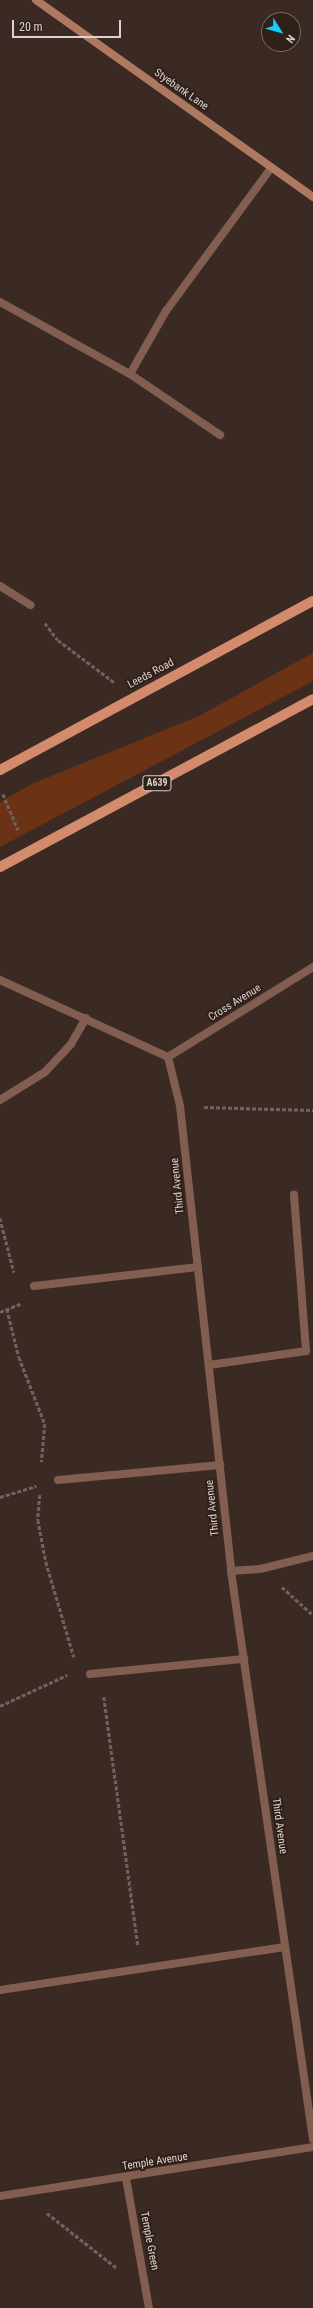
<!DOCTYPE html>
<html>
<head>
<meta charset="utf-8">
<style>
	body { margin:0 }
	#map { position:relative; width:313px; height:2308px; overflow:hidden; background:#3a2a23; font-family:"Roboto Condensed",sans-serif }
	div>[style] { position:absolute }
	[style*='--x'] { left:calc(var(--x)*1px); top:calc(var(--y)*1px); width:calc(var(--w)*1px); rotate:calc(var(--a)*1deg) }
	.green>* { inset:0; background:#6c3216 }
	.path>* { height:2.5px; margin-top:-1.25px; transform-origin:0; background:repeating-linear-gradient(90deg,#70625c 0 4px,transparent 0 6px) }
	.lane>* { height:8px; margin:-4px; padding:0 4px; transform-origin:4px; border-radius:4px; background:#815e4f }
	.street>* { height:8px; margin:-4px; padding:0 4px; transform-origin:4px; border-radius:4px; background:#815e4f }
	.secondary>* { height:8px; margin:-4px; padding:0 4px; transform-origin:4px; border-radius:4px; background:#af7860 }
	.primary>* { height:10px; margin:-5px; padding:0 5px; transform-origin:5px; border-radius:5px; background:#d38b6c }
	span { translate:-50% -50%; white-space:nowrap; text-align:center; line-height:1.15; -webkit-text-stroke:4px #2f2019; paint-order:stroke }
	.shield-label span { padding:1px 3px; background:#2f2019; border:1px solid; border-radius:3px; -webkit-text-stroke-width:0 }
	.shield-label { font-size:10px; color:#ddd2cd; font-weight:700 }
	.street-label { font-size:11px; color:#ddd2cd }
	.north { position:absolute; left:261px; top:12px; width:40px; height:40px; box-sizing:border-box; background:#2f2019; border:1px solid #756761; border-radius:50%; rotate:127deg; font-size:11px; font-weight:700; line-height:16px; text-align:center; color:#ddd2cd }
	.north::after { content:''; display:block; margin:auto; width:14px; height:18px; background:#16cafb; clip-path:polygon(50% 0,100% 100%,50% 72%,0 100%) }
	.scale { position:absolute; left:12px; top:20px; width:109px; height:18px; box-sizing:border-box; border:2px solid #ddd2cd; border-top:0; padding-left:5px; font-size:12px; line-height:14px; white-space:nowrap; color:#ddd2cd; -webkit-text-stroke:3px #2f2019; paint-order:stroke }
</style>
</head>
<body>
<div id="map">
	<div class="green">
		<div style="clip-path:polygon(313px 653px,313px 681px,0 847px,0 802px,34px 783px,199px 716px)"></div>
	</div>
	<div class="path">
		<div style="--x:45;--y:623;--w:21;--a:53"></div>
		<div style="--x:58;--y:640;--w:70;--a:36.9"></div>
		<div style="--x:3;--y:794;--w:39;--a:67"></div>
		<div style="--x:204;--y:1107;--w:109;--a:1.6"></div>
		<div style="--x:0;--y:1218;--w:56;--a:75.5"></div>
		<div style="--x:7;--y:1309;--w:49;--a:76"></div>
		<div style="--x:19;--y:1357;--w:72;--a:68.8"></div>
		<div style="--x:45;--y:1424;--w:38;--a:95"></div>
		<div style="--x:0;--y:1312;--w:22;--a:-22"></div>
		<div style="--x:40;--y:1495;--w:25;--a:95"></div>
		<div style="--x:38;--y:1520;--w:43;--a:79.2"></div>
		<div style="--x:46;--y:1562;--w:99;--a:73.6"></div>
		<div style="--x:0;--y:1497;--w:38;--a:-17"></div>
		<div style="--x:282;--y:1587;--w:42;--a:42.1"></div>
		<div style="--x:104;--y:1697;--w:250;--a:82.2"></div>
		<div style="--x:0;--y:1706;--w:74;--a:-24.8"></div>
		<div style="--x:47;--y:2213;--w:89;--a:38.2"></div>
	</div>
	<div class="lane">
		<div style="--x:0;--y:302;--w:149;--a:29"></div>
		<div style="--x:130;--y:374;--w:109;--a:34.1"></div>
		<div style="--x:130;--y:374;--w:73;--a:-60.3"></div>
		<div style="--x:166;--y:311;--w:177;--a:-53.7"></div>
		<div style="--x:0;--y:1100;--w:53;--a:-31.9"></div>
		<div style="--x:45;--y:1072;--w:38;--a:-47"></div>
		<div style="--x:71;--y:1044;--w:30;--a:-60"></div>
		<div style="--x:34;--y:1286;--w:165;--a:-6.6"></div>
		<div style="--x:209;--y:1365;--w:98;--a:-8.2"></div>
		<div style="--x:306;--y:1351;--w:157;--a:-94.4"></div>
		<div style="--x:58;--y:1480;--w:163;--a:-5.3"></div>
		<div style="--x:90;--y:1674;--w:155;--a:-5.6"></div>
		<div style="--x:0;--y:1990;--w:288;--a:-8.6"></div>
	</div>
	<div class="street">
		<div style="--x:0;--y:586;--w:36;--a:32"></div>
		<div style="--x:0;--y:980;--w:185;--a:24.6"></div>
		<div style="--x:168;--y:1057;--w:50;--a:76.2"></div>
		<div style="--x:180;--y:1106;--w:468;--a:83.7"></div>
		<div style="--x:231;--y:1571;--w:574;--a:81.79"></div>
		<div style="--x:168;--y:1057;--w:171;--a:-31.8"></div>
		<div style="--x:231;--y:1571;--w:29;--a:-4"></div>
		<div style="--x:260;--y:1569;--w:55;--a:-13.8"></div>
		<div style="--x:126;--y:2178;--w:132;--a:80"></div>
		<div style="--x:0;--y:2196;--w:317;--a:-8.9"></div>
	</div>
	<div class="secondary">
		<div style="--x:36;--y:0;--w:340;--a:35.4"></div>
	</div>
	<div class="primary">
		<div style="--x:0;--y:770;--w:356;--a:-28.4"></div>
		<div style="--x:0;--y:867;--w:355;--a:-28.2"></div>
	</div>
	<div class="shield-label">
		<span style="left:157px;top:783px">A639</span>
	</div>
	<div class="street-label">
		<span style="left:181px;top:90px;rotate:35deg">Styebank Lane</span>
		<span style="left:151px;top:674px;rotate:-28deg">Leeds Road</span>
		<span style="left:235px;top:1003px;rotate:-32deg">Cross Avenue</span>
		<span style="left:178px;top:1186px;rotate:-96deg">Third Avenue</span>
		<span style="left:213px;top:1508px;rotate:-96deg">Third Avenue</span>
		<span style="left:279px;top:1826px;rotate:82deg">Third Avenue</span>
		<span style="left:155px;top:2162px;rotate:-9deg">Temple Avenue</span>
		<span style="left:149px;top:2241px;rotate:79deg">Temple Green</span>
	</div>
	<div class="north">N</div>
	<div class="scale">20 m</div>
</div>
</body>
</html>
